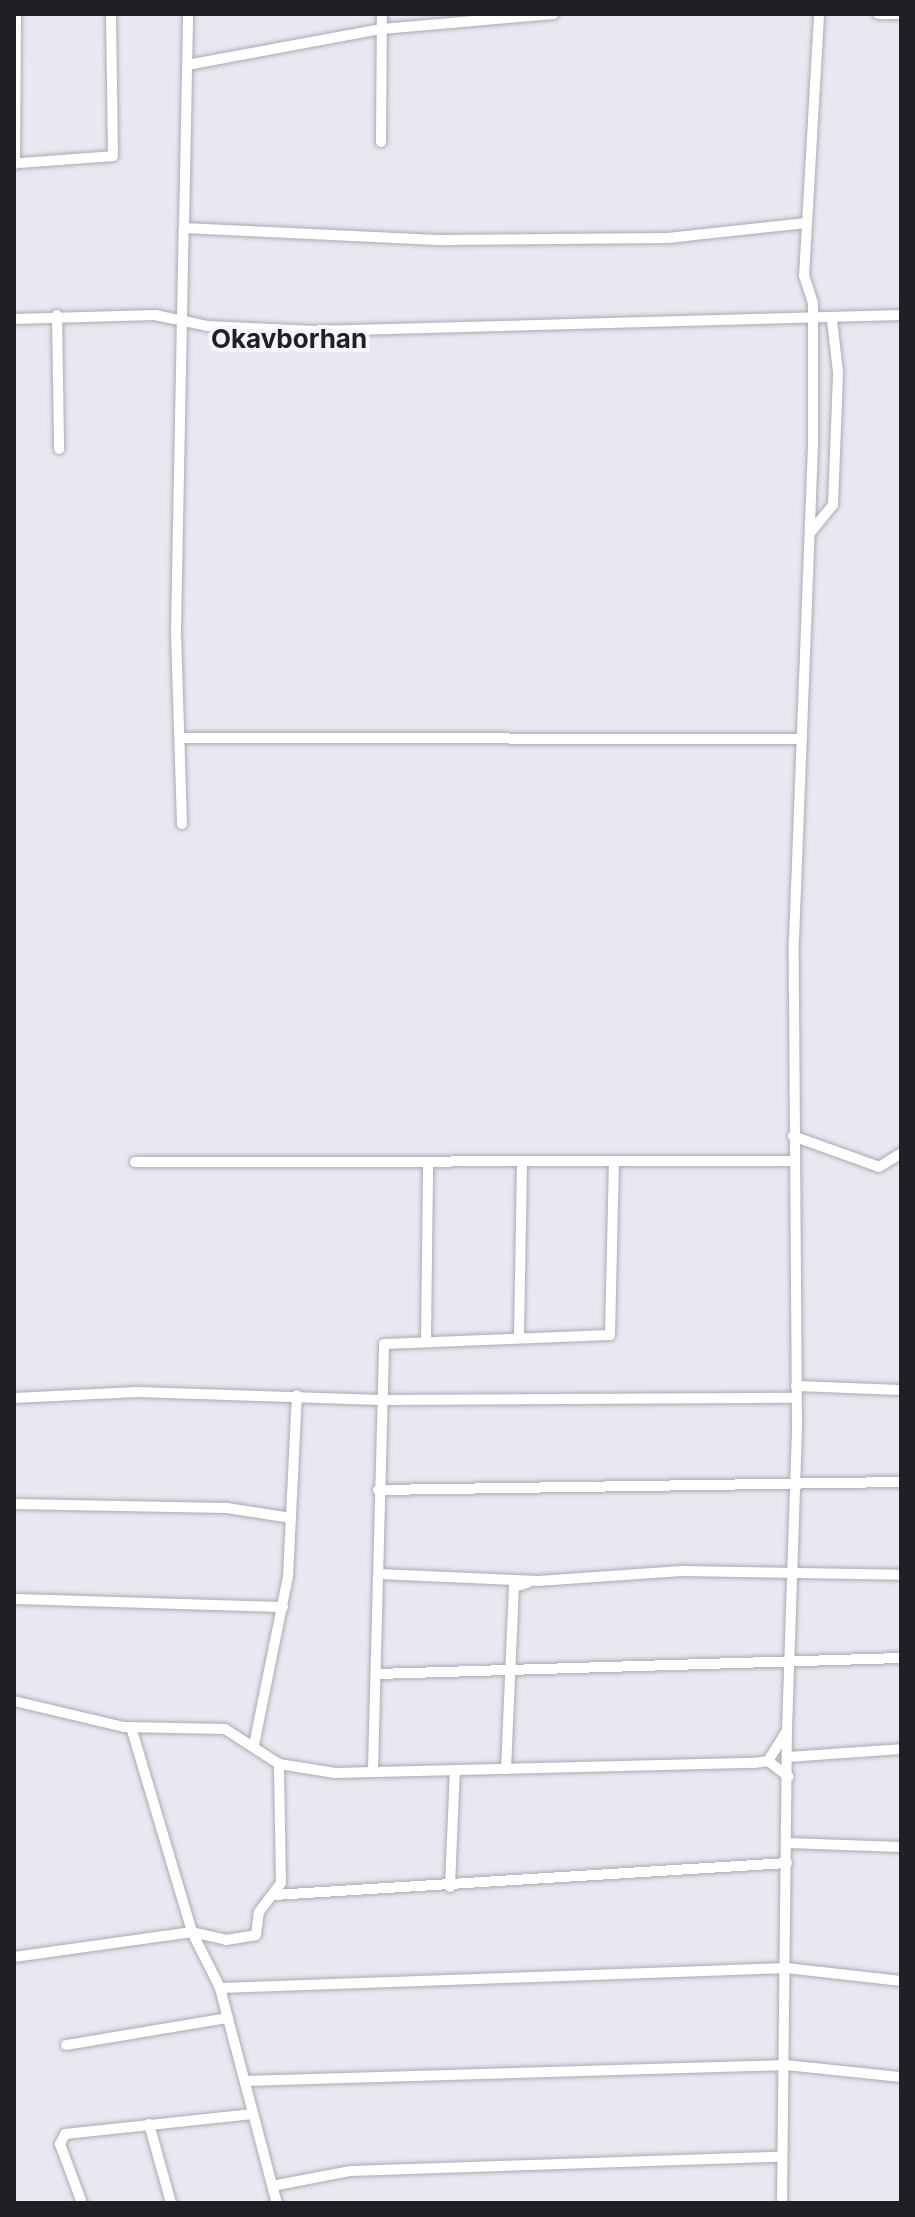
<!DOCTYPE html>
<html>
<head>
<meta charset="utf-8">
<style>
	body { margin:0 }
	#map { position:relative; width:915px; height:2217px; overflow:hidden; background:#e9e8f1; font-family:Inter,sans-serif }
	div>[style] { position:absolute }
	[style*='--x'] { left:calc(var(--x)*1px); top:calc(var(--y)*1px); width:calc(var(--w)*1px); rotate:calc(var(--a)*1deg) }
	.roads { filter:drop-shadow(0 0 2px #abaab3) drop-shadow(0 0 2px #abaab3) }
	.minor>* { height:10px; margin:-5px; padding:0 5px; transform-origin:5px; border-radius:5px; background:#fff }
	span { translate:-50% -50%; white-space:nowrap; text-align:center; line-height:1.15; -webkit-text-stroke:8px #f6f5ff; paint-order:stroke }
	.quarter-label { font-size:26px; color:#202024; font-weight:700 }
	.frame { position:absolute; inset:0; border:16px solid #202024; pointer-events:none }
</style>
</head>
<body>
<div id="map">
	<div class="roads">
		<div class="minor">
			<div style="--x:878;--y:14;--w:23;--a:0"></div>
			<div style="--x:187;--y:65;--w:198;--a:-10.5"></div>
			<div style="--x:382;--y:29;--w:172;--a:-5"></div>
			<div style="--x:381;--y:142;--w:128;--a:-89.6"></div>
			<div style="--x:20;--y:163;--w:93;--a:-4.3"></div>
			<div style="--x:113;--y:156;--w:142;--a:-90.8"></div>
			<div style="--x:15;--y:164;--w:150;--a:-89.6"></div>
			<div style="--x:184;--y:228;--w:214;--a:-88.9"></div>
			<div style="--x:57;--y:315;--w:134;--a:89.1"></div>
			<div style="--x:14;--y:319;--w:141;--a:-1.6"></div>
			<div style="--x:155;--y:315;--w:53;--a:11.9"></div>
			<div style="--x:207;--y:326;--w:108;--a:2.7"></div>
			<div style="--x:315;--y:331;--w:586;--a:-1.56"></div>
			<div style="--x:810;--y:533;--w:36;--a:-51"></div>
			<div style="--x:833;--y:505;--w:133;--a:-87.8"></div>
			<div style="--x:838;--y:372;--w:52;--a:-96.6"></div>
			<div style="--x:183;--y:738;--w:619;--a:0.09"></div>
			<div style="--x:182;--y:824;--w:195;--a:-91.8"></div>
			<div style="--x:176;--y:629;--w:401;--a:-88.9"></div>
			<div style="--x:184;--y:228;--w:259;--a:2.7"></div>
			<div style="--x:443;--y:240;--w:225;--a:-0.5"></div>
			<div style="--x:668;--y:238;--w:139;--a:-6.2"></div>
			<div style="--x:793;--y:1136;--w:91;--a:19.8"></div>
			<div style="--x:879;--y:1167;--w:26;--a:-32"></div>
			<div style="--x:135;--y:1162;--w:656;--a:-0.09"></div>
			<div style="--x:519;--y:1336;--w:174;--a:-89"></div>
			<div style="--x:426;--y:1338;--w:176;--a:-89.3"></div>
			<div style="--x:796;--y:1386;--w:105;--a:2.2"></div>
			<div style="--x:14;--y:1398;--w:123;--a:-2.8"></div>
			<div style="--x:137;--y:1392;--w:244;--a:1.9"></div>
			<div style="--x:381;--y:1400;--w:415;--a:-0.3"></div>
			<div style="--x:378;--y:1490;--w:523;--a:-0.88"></div>
			<div style="--x:14;--y:1504;--w:213;--a:1.1"></div>
			<div style="--x:227;--y:1508;--w:65;--a:8.9"></div>
			<div style="--x:379;--y:1574;--w:159;--a:2.5"></div>
			<div style="--x:538;--y:1581;--w:144;--a:-4"></div>
			<div style="--x:682;--y:1571;--w:219;--a:1"></div>
			<div style="--x:14;--y:1599;--w:269;--a:1.7"></div>
			<div style="--x:377;--y:1674;--w:524;--a:-1.75"></div>
			<div style="--x:14;--y:1701;--w:113;--a:13.3"></div>
			<div style="--x:124;--y:1727;--w:101;--a:1.1"></div>
			<div style="--x:225;--y:1729;--w:64;--a:32.9"></div>
			<div style="--x:279;--y:1764;--w:57;--a:9.1"></div>
			<div style="--x:335;--y:1773;--w:419;--a:-1.4"></div>
			<div style="--x:754;--y:1763;--w:14;--a:-8"></div>
			<div style="--x:768;--y:1761;--w:36;--a:-58"></div>
			<div style="--x:787;--y:1730;--w:304;--a:-88.1"></div>
			<div style="--x:797;--y:1426;--w:486;--a:-90.4"></div>
			<div style="--x:794;--y:940;--w:493;--a:-87.8"></div>
			<div style="--x:813;--y:447;--w:144;--a:-90"></div>
			<div style="--x:813;--y:303;--w:28;--a:-108"></div>
			<div style="--x:804;--y:276;--w:262;--a:-86.7"></div>
			<div style="--x:131;--y:1727;--w:214;--a:73.4"></div>
			<div style="--x:192;--y:1932;--w:63;--a:63.4"></div>
			<div style="--x:220;--y:1988;--w:222;--a:75.2"></div>
			<div style="--x:254;--y:1745;--w:171;--a:-78.6"></div>
			<div style="--x:288;--y:1577;--w:182;--a:-87.2"></div>
			<div style="--x:788;--y:1757;--w:113;--a:-4"></div>
			<div style="--x:768;--y:1761;--w:26;--a:37"></div>
			<div style="--x:373;--y:1769;--w:425;--a:-88.5"></div>
			<div style="--x:384;--y:1344;--w:226;--a:-2.3"></div>
			<div style="--x:610;--y:1335;--w:173;--a:-88.7"></div>
			<div style="--x:506;--y:1769;--w:182;--a:-87.5"></div>
			<div style="--x:514;--y:1587;--w:14;--a:-17"></div>
			<div style="--x:788;--y:1843;--w:113;--a:2"></div>
			<div style="--x:450;--y:1887;--w:117;--a:-87.6"></div>
			<div style="--x:274;--y:1895;--w:514;--a:-3.57"></div>
			<div style="--x:14;--y:1957;--w:180;--a:-8"></div>
			<div style="--x:192;--y:1932;--w:35;--a:13"></div>
			<div style="--x:226;--y:1940;--w:30;--a:-9"></div>
			<div style="--x:256;--y:1935;--w:23;--a:-83"></div>
			<div style="--x:259;--y:1912;--w:36;--a:-53"></div>
			<div style="--x:281;--y:1883;--w:119;--a:-91"></div>
			<div style="--x:220;--y:1988;--w:566;--a:-2.02"></div>
			<div style="--x:786;--y:1968;--w:116;--a:6.4"></div>
			<div style="--x:66;--y:2045;--w:164;--a:-9.5"></div>
			<div style="--x:245;--y:2081;--w:541;--a:-1.69"></div>
			<div style="--x:786;--y:2065;--w:116;--a:6"></div>
			<div style="--x:149;--y:2124;--w:82;--a:74.4"></div>
			<div style="--x:272;--y:2186;--w:79;--a:-10.9"></div>
			<div style="--x:350;--y:2171;--w:432;--a:-1.9"></div>
			<div style="--x:82;--y:2203;--w:63;--a:-110.4"></div>
			<div style="--x:60;--y:2144;--w:11;--a:-63"></div>
			<div style="--x:65;--y:2134;--w:189;--a:-6.1"></div>
			<div style="--x:782;--y:2203;--w:471;--a:-89.4"></div>
		</div>
	</div>
	<div class="quarter-label">
		<span style="left:289px;top:339px">Okavborhan</span>
	</div>
	<div class="frame"></div>
</div>
</body>
</html>
